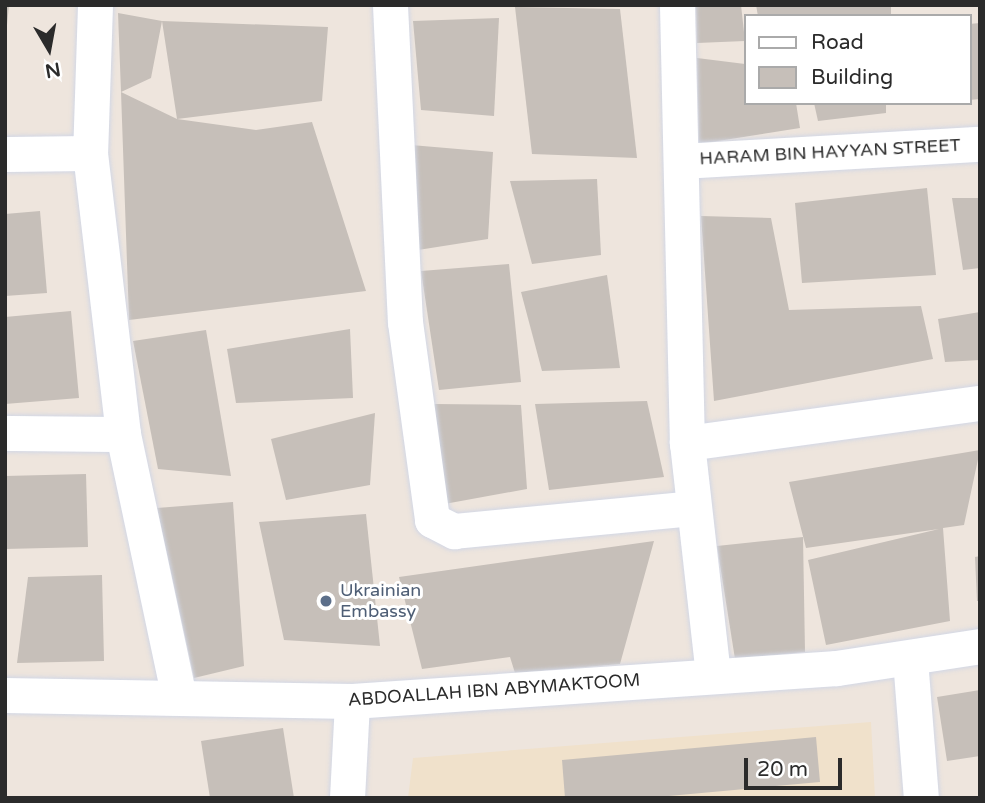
<!DOCTYPE html>
<html>
<head>
<meta charset="utf-8">
<style>
	body { margin:0 }
	#map { position:relative; width:985px; height:803px; overflow:hidden; background:#eee5dd; font-family:"Varela Round",sans-serif }
	div>[style] { position:absolute }
	[style*='--x'] { left:calc(var(--x)*1px); top:calc(var(--y)*1px); width:calc(var(--w)*1px); rotate:calc(var(--a)*1deg) }
	.education>* { inset:0; background:#f0e1cb }
	.building>* { inset:0; background:#c6bfb9 }
	.roads { filter:drop-shadow(0 0 2px #d2d7e5) drop-shadow(0 0 2px #d2d7e5) }
	.minor>* { height:35px; margin:-17.5px; padding:0 17.5px; transform-origin:17.5px; border-radius:17.5px; background:#fff }
	.dots>* { width:19px; height:19px; translate:-50% -50%; box-sizing:border-box; border:4px solid #fff; border-radius:50% }
	span { translate:-50% -50%; white-space:nowrap; text-align:center; line-height:1.15; -webkit-text-stroke:6px #fff; paint-order:stroke }
	.street-label { font-size:18px; color:#2b2b2b }
	.service-label { font-size:18px; color:#4e5e75 }
	.left { translate:0 -50%; text-align:left }
	.frame { position:absolute; inset:0; border:7px solid #2b2b2b; pointer-events:none }
	.legend { position:absolute; left:744px; top:14px; width:228px; height:91px; box-sizing:border-box; background:#fff; border:2px solid #aaa; margin:0; padding:9px 12px; list-style:none; font-size:21px; color:#2b2b2b }
	.legend li { display:flex; align-items:center; gap:14px; height:35px }
	.legend b { width:35px; border:2px solid #aaa }
	.north { position:absolute; left:14px; top:14px; width:70px; height:70px; -webkit-text-stroke:5px #fff; paint-order:stroke; rotate:170deg; font-size:19px; font-weight:700; line-height:28px; text-align:center; color:#2b2b2b }
	.north::after { content:''; display:block; margin:auto; width:24px; height:32px; background:#2b2b2b; clip-path:polygon(50% 0,100% 100%,50% 72%,0 100%) }
	.scale { position:absolute; left:744px; top:758px; width:98px; height:32px; box-sizing:border-box; border:4px solid #2b2b2b; border-top:0; padding-left:9px; font-size:21px; line-height:24px; white-space:nowrap; color:#2b2b2b; -webkit-text-stroke:5px #fff; paint-order:stroke }
</style>
</head>
<body>
<div id="map">
	<div class="education">
		<div style="clip-path:polygon(871px 722px,875px 798px,408px 798px,413px 758px)"></div>
	</div>
	<div class="building">
		<div style="clip-path:polygon(5px 5px,9px 5px,7px 25px,5px 25px)"></div>
		<div style="clip-path:polygon(696px 5px,741px 5px,745px 41px,697px 43px)"></div>
		<div style="clip-path:polygon(756px 5px,891px 5px,891px 16px,758px 16px)"></div>
		<div style="clip-path:polygon(515px 7px,620px 9px,637px 158px,532px 154px)"></div>
		<div style="clip-path:polygon(118px 13px,162px 21px,328px 27px,322px 101px,177px 119px,162px 21px,151px 78px,121px 92px)"></div>
		<div style="clip-path:polygon(499px 18px,494px 116px,421px 110px,413px 21px)"></div>
		<div style="clip-path:polygon(980px 23px,980px 99px,969px 100px,969px 24px)"></div>
		<div style="clip-path:polygon(697px 58px,745px 64px,745px 103px,796px 103px,800px 128px,699px 144px)"></div>
		<div style="clip-path:polygon(121px 92px,177px 119px,256px 130px,312px 122px,366px 291px,129px 320px)"></div>
		<div style="clip-path:polygon(814px 103px,886px 103px,886px 113px,818px 121px)"></div>
		<div style="clip-path:polygon(411px 145px,493px 152px,488px 239px,418px 250px)"></div>
		<div style="clip-path:polygon(597px 179px,601px 255px,532px 264px,510px 181px)"></div>
		<div style="clip-path:polygon(927px 188px,936px 275px,802px 283px,795px 203px)"></div>
		<div style="clip-path:polygon(952px 198px,980px 198px,980px 268px,963px 270px)"></div>
		<div style="clip-path:polygon(40px 211px,47px 293px,5px 296px,5px 214px)"></div>
		<div style="clip-path:polygon(701px 216px,771px 218px,789px 310px,921px 306px,933px 359px,714px 401px)"></div>
		<div style="clip-path:polygon(509px 264px,521px 382px,439px 390px,421px 271px)"></div>
		<div style="clip-path:polygon(607px 275px,620px 368px,542px 371px,521px 292px)"></div>
		<div style="clip-path:polygon(71px 311px,79px 398px,5px 404px,5px 317px)"></div>
		<div style="clip-path:polygon(980px 312px,980px 360px,945px 362px,938px 319px)"></div>
		<div style="clip-path:polygon(350px 329px,353px 398px,236px 403px,227px 349px)"></div>
		<div style="clip-path:polygon(206px 330px,231px 476px,158px 469px,133px 341px)"></div>
		<div style="clip-path:polygon(647px 401px,664px 477px,549px 490px,535px 404px)"></div>
		<div style="clip-path:polygon(434px 404px,521px 405px,527px 489px,439px 505px)"></div>
		<div style="clip-path:polygon(375px 413px,370px 485px,286px 500px,271px 439px)"></div>
		<div style="clip-path:polygon(980px 450px,964px 525px,943px 528px,950px 621px,826px 645px,808px 560px,939px 529px,806px 548px,789px 482px)"></div>
		<div style="clip-path:polygon(86px 474px,88px 547px,5px 549px,5px 476px)"></div>
		<div style="clip-path:polygon(233px 502px,244px 666px,194px 678px,157px 508px)"></div>
		<div style="clip-path:polygon(366px 514px,380px 646px,284px 640px,259px 522px)"></div>
		<div style="clip-path:polygon(803px 537px,805px 652px,735px 659px,717px 546px)"></div>
		<div style="clip-path:polygon(654px 541px,620px 664px,515px 673px,510px 657px,422px 669px,399px 577px)"></div>
		<div style="clip-path:polygon(980px 556px,980px 601px,977px 601px,975px 557px)"></div>
		<div style="clip-path:polygon(102px 575px,104px 661px,17px 663px,28px 577px)"></div>
		<div style="clip-path:polygon(980px 690px,980px 756px,947px 761px,937px 697px)"></div>
		<div style="clip-path:polygon(283px 728px,294px 798px,210px 798px,201px 741px)"></div>
		<div style="clip-path:polygon(816px 737px,820px 782px,647px 798px,565px 798px,562px 760px)"></div>
	</div>
	<div class="roads">
		<div class="minor">
			<div style="--x:95;--y:5;--w:148;--a:91.9"></div>
			<div style="--x:90;--y:153;--w:283;--a:83.3"></div>
			<div style="--x:123;--y:434;--w:269;--a:78"></div>
			<div style="--x:390;--y:5;--w:317;--a:87.3"></div>
			<div style="--x:405;--y:322;--w:200;--a:82.2"></div>
			<div style="--x:432;--y:520;--w:25;--a:27"></div>
			<div style="--x:454;--y:531;--w:240;--a:-5.5"></div>
			<div style="--x:677;--y:5;--w:438;--a:88.7"></div>
			<div style="--x:687;--y:443;--w:232;--a:83.6"></div>
			<div style="--x:5;--y:154;--w:85;--a:-0.7"></div>
			<div style="--x:681;--y:161;--w:299;--a:-3.3"></div>
			<div style="--x:5;--y:433;--w:118;--a:0.5"></div>
			<div style="--x:687;--y:443;--w:296;--a:-7.8"></div>
			<div style="--x:910;--y:659;--w:139;--a:85.5"></div>
			<div style="--x:5;--y:695;--w:347;--a:1"></div>
			<div style="--x:352;--y:701;--w:486;--a:-3.9"></div>
			<div style="--x:837;--y:668;--w:145;--a:-8.7"></div>
			<div style="--x:347;--y:798;--w:97;--a:-87"></div>
		</div>
	</div>
	<div class="dots">
		<div style="left:326px;top:601px;background:#5c6f8a"></div>
	</div>
	<div class="street-label">
		<span style="left:830px;top:152px;rotate:-3deg">HARAM BIN HAYYAN STREET</span>
		<span style="left:494px;top:690px;rotate:-4deg">ABDOALLAH IBN ABYMAKTOOM</span>
	</div>
	<div class="service-label">
		<span class="left" style="left:340px;top:601px">Ukrainian<br>Embassy</span>
	</div>
	<div class="frame"></div>
	<ul class="legend">
	<li><b style="height:9px;background:#fff"></b>Road</li>
	<li><b style="height:19px;background:#c6bfb9"></b>Building</li>
	</ul>
	<div class="north">N</div>
	<div class="scale">20 m</div>
</div>
</body>
</html>
